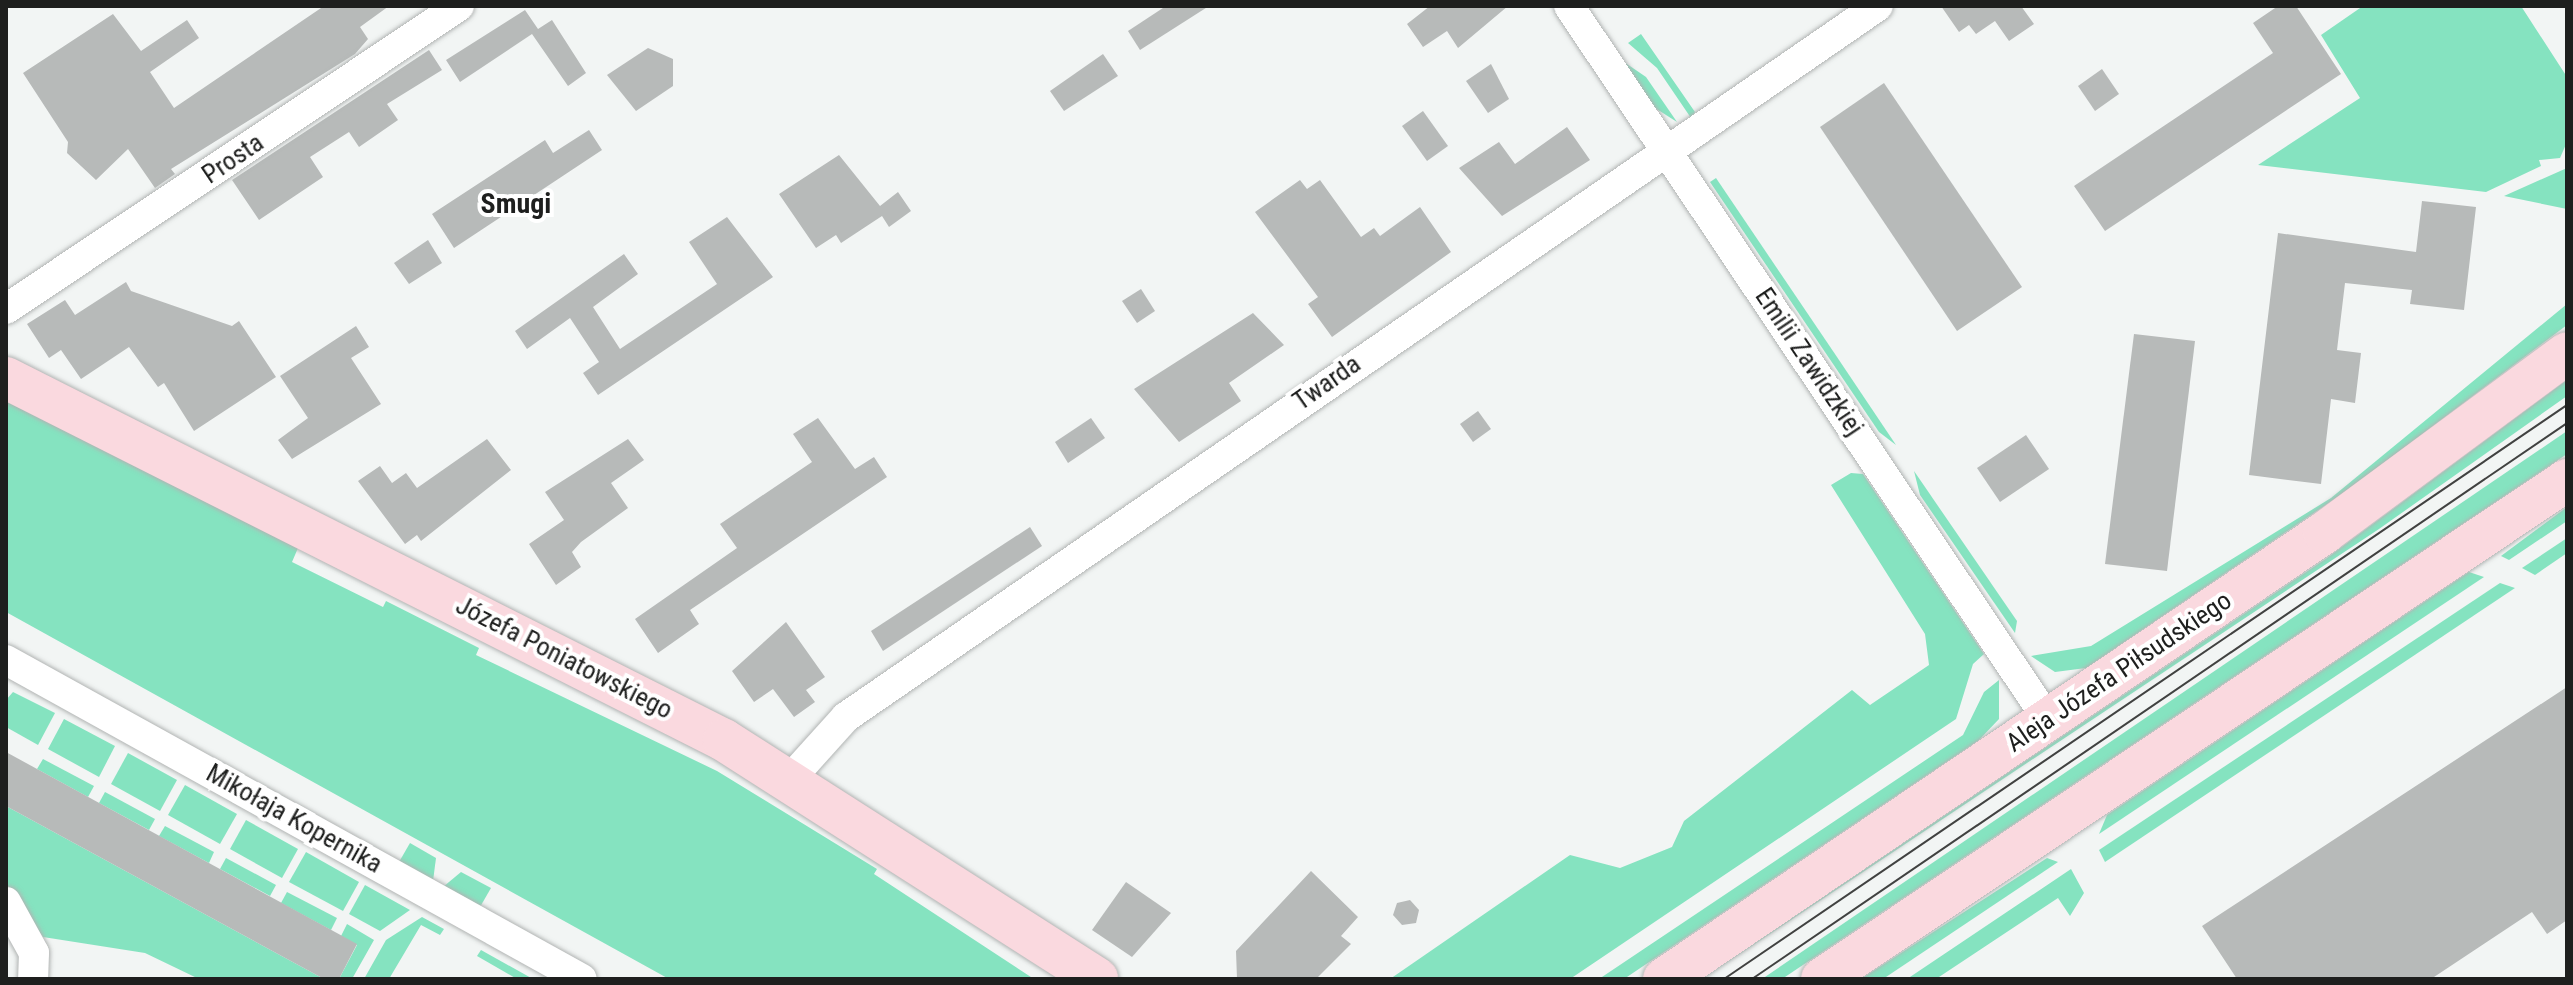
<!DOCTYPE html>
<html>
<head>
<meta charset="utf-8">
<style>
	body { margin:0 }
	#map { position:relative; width:2573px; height:985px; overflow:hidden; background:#f2f5f4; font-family:"Roboto Condensed",sans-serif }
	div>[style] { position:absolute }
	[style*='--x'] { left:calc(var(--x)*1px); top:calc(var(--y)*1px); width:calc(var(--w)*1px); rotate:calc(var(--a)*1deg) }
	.green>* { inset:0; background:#85e3c0 }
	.building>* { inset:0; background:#b7bab9 }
	.roads { filter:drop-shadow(0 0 2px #b1b4b3) drop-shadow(0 0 2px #b1b4b3) }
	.street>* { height:30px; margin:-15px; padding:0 15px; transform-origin:15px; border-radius:15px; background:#fff }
	.secondary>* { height:42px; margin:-21px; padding:0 21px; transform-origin:21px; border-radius:21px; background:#fad9df }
	.tram>* { height:2px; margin:-1px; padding:0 1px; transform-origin:1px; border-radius:1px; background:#414241 }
	span { translate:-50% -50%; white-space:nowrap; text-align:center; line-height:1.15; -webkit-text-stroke:8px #fff; paint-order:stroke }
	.street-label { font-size:26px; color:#1e1f1e }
	.neighbourhood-label { font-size:28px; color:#1e1f1e; font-weight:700 }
	.frame { position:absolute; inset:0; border:8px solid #1e1f1e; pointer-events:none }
</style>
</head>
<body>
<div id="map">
	<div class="green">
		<div style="clip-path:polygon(2363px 6px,2521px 6px,2567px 77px,2567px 142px,2560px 158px,2539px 160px,2541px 166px,2486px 192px,2258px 165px,2360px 98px,2321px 35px)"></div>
		<div style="clip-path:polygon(1641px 34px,1695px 112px,1691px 118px,1657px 68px,1628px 43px)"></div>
		<div style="clip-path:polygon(1624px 62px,1646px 77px,1677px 122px,1655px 108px)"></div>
		<div style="clip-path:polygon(2567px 168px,2567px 209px,2504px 196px)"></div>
		<div style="clip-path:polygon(1716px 178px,1837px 357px,1896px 445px,1879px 432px,1710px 182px)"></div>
		<div style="clip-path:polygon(2567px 304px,2567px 325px,2349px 489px,2086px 668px,2055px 672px,2031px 656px,2091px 646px,2331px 498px)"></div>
		<div style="clip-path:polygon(2567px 380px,2567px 396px,2379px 529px,1702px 979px,2327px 558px)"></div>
		<div style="clip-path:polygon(6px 394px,301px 541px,292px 562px,383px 607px,386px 601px,479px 648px,476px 655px,717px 771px,877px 869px,874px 874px,1034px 979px,669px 979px,6px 612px)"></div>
		<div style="clip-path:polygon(2567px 431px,2567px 454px,1782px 979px,1762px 979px)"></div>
		<div style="clip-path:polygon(1914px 471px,2017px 621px,2015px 633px,1920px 495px)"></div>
		<div style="clip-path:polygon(1851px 473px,1863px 474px,1984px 654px,1973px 664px,1956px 719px,1570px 979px,1390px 979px,1570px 855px,1620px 868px,1672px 847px,1684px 821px,1852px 690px,1870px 705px,1929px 665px,1925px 634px,1831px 485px)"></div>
		<div style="clip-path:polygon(2567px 507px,2567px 521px,2509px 560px,2501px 556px)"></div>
		<div style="clip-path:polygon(2567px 538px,2567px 553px,2535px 575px,2522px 568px)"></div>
		<div style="clip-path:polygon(2469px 572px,2484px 577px,2099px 834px,2107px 815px)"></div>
		<div style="clip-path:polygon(2500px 583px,2515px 588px,2105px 862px,2099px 850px)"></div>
		<div style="clip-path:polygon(1999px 680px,1999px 719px,1979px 740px,1624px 979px,1599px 979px,1963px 735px,1984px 692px)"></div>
		<div style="clip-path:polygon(13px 692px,55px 713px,38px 745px,6px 727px,6px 700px)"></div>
		<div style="clip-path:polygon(64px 719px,115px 746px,99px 777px,48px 749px)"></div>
		<div style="clip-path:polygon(128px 753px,177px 780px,160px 811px,111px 784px)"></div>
		<div style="clip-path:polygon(43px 759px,94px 786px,88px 797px,37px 769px)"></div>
		<div style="clip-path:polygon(185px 785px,237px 814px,220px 844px,168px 815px)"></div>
		<div style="clip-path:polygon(105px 792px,155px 819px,149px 830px,99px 803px)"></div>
		<div style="clip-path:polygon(6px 806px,324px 979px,199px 979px,145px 953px,43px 937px,6px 883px)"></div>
		<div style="clip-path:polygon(246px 820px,298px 849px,282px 878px,230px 849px)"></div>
		<div style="clip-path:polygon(165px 826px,214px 852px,209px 863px,159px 836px)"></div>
		<div style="clip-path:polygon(410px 843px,436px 858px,433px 881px,399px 862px)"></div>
		<div style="clip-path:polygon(306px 852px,359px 882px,343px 911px,289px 882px)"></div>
		<div style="clip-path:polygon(226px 858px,276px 885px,270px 896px,220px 869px)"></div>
		<div style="clip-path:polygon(2047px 858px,2058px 862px,1883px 979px,1861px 979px)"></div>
		<div style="clip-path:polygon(2071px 869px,2084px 893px,2070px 916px,2058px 898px,1936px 979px,1907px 979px)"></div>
		<div style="clip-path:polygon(461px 872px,491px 888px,480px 907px,443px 887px)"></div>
		<div style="clip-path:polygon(365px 885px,410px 910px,380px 931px,349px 914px)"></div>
		<div style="clip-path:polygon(287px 892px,337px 918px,331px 930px,281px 903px)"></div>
		<div style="clip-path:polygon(422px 917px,444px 929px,440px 935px,421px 925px,389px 979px,364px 979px,386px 940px)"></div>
		<div style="clip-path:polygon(347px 924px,374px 940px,352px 979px,339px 979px,357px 945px,341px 936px)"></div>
		<div style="clip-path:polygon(481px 950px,533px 979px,517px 979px,477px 956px)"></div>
	</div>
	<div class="building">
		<div style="clip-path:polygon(324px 6px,389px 6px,360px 27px,368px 39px,355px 54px,171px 169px,175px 174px,155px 188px,128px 149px,96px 180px,67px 153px,68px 142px,23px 73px,113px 14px,141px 51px,187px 20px,199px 38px,150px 72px,174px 108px)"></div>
		<div style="clip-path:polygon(1166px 6px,1209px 6px,1140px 50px,1128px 31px)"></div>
		<div style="clip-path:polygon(1430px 6px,1508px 6px,1458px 48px,1447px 31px,1423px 47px,1407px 24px)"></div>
		<div style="clip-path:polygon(1941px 6px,2021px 6px,2034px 24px,2009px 41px,1995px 21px,1976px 34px,1969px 25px,1959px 32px)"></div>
		<div style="clip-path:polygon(2278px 6px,2296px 6px,2341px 74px,2105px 231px,2074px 186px,2273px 53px,2253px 23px)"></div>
		<div style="clip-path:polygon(525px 10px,538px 29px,552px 20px,586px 73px,568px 86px,532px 34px,460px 82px,446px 60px)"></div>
		<div style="clip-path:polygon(648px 48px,673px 59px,673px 86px,636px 111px,607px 75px)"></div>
		<div style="clip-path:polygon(429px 50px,442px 70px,387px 104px,398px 120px,359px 147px,349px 132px,310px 157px,323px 177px,259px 220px,232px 180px)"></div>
		<div style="clip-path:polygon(1103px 54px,1118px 76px,1064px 111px,1050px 91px)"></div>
		<div style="clip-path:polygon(1491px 64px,1509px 99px,1488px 113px,1466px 81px)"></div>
		<div style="clip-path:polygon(2102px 69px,2119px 94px,2095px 111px,2078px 86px)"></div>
		<div style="clip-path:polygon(1884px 83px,2022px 287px,1957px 331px,1820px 127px)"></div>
		<div style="clip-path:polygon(1423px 111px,1448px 146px,1427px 161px,1402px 126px)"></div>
		<div style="clip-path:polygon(1567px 127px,1590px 160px,1502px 216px,1459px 168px,1499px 142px,1515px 164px)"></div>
		<div style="clip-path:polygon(589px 130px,602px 150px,454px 248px,432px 214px,545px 140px,553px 153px)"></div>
		<div style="clip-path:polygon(839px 155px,880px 206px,898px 192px,911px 211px,889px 227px,882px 216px,841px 243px,836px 235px,816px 248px,779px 194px)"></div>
		<div style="clip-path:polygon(1300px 180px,1307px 189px,1320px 180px,1361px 237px,1374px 228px,1380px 236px,1420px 207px,1451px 252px,1332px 337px,1308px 304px,1318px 297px,1255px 212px)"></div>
		<div style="clip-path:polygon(2422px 201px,2476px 207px,2464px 310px,2410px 304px,2412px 290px,2345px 283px,2337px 350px,2361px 353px,2355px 403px,2331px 399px,2321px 484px,2249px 475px,2278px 233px,2416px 252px)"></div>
		<div style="clip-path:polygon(727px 217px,773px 277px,598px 395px,583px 373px,599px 362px,570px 318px,527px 349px,515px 331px,624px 254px,638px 274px,593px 307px,620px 349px,717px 284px,689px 242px)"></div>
		<div style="clip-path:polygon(428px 240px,442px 263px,409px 284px,394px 263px)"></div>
		<div style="clip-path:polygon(126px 282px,131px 291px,232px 326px,239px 321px,276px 377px,194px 431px,164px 383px,158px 387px,129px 347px,81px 379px,61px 350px,49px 358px,27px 324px,65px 300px,75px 315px)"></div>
		<div style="clip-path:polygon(1141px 289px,1155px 311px,1137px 323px,1122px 301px)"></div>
		<div style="clip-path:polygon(1253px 313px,1284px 345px,1229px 383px,1241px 401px,1179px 442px,1134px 389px)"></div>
		<div style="clip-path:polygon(356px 326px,369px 347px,351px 358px,381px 404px,292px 459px,278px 440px,308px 418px,280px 376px)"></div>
		<div style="clip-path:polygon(2134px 334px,2195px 341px,2167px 571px,2105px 564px)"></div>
		<div style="clip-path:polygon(1478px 411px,1491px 429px,1473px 442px,1460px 424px)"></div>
		<div style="clip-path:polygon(818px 418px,855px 469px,874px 457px,887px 477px,690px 610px,699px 624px,658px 653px,635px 619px,737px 548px,720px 524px,812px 462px,793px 434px)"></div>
		<div style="clip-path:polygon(1091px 418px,1105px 438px,1068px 463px,1055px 442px)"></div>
		<div style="clip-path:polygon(2026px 435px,2049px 469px,2000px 502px,1977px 468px)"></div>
		<div style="clip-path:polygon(487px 439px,511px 470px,421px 541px,417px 535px,405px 544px,358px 481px,380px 466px,392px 483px,406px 473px,417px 488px)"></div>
		<div style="clip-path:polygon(628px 439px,644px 460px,611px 483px,628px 508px,581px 542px,572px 552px,581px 567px,556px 585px,529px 544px,564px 520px,545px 492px)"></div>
		<div style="clip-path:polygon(1030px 527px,1042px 546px,883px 651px,871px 631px)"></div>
		<div style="clip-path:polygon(786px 622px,825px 677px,806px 690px,815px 702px,794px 717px,773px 689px,754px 702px,732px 671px)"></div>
		<div style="clip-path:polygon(2567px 687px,2567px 920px,2547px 934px,2532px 912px,2431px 979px,2237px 979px,2202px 926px)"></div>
		<div style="clip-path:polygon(6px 752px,357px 944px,339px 979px,324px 979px,6px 806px)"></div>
		<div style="clip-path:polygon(1311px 871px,1358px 917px,1341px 936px,1351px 944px,1316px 979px,1237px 979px,1236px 951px)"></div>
		<div style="clip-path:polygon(1126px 882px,1171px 913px,1132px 957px,1092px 930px)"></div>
		<div style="clip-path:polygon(1410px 900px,1419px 910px,1416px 923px,1402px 925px,1393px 915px,1397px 903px)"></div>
	</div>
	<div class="roads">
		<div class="street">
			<div style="--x:1569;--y:6;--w:860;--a:56.14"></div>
			<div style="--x:6;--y:309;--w:545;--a:-33.78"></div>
			<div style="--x:6;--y:660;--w:658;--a:28.98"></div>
			<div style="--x:791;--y:778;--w:82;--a:-48"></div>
			<div style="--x:846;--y:717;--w:1253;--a:-34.57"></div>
			<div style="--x:6;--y:902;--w:58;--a:61.2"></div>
			<div style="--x:34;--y:953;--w:26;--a:92"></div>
		</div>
		<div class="secondary">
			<div style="--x:6;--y:378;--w:804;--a:26.76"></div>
			<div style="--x:724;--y:740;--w:443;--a:32.6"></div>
			<div style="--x:1664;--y:979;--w:797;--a:-34.05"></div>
			<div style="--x:2324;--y:533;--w:302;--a:-36.5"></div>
			<div style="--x:1822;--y:979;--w:897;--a:-33.81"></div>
		</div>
	</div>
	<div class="tram">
		<div style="--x:1724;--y:979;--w:1020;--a:-34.25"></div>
		<div style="--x:1752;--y:979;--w:987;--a:-34.3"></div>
	</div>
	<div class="street-label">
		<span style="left:233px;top:159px;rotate:-34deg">Prosta</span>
		<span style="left:1809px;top:362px;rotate:56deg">Emilii Zawidzkiej</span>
		<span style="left:1327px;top:383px;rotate:-35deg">Twarda</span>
		<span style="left:564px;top:658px;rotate:27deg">Józefa Poniatowskiego</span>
		<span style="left:2119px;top:672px;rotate:-34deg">Aleja Józefa Piłsudskiego</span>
		<span style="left:294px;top:819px;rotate:29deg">Mikołaja Kopernika</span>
	</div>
	<div class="neighbourhood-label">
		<span style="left:516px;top:204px">Smugi</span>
	</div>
	<div class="frame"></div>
</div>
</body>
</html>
